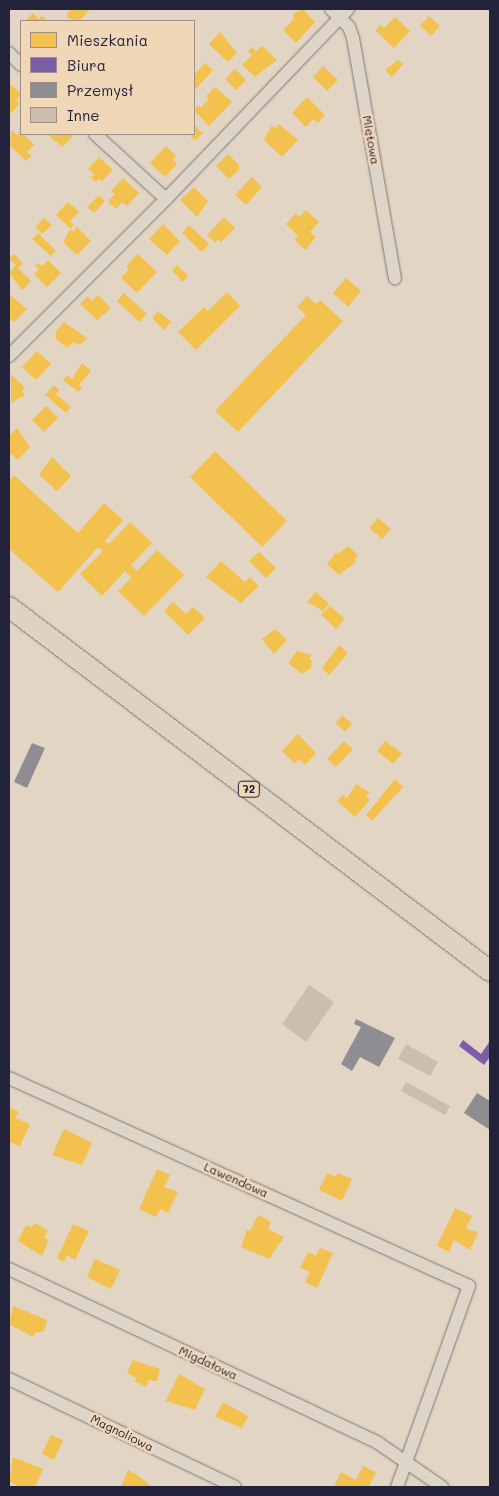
<!DOCTYPE html>
<html>
<head>
<meta charset="utf-8">
<style>
	body { margin:0 }
	#map { position:relative; width:499px; height:1496px; overflow:hidden; background:#e2d5c4; font-family:Mali,sans-serif }
	div>[style] { position:absolute }
	[style*='--x'] { left:calc(var(--x)*1px); top:calc(var(--y)*1px); width:calc(var(--w)*1px); rotate:calc(var(--a)*1deg) }
	.homes>* { inset:0; background:#f2c14e }
	.offices>* { inset:0; background:#7b5ea7 }
	.industry>* { inset:0; background:#8d8d92 }
	.building>* { inset:0; background:#cbbeaf }
	.roads { filter:drop-shadow(0 0 1px #7d7774) drop-shadow(0 0 1px #7d7774) }
	.minor>* { height:12px; margin:-6px; padding:0 6px; transform-origin:6px; border-radius:6px; background:#ded4c8 }
	.primary>* { height:20px; margin:-10px; padding:0 10px; transform-origin:10px; border-radius:10px; background:#ded3c2 }
	span { translate:-50% -50%; white-space:nowrap; text-align:center; line-height:1.15; -webkit-text-stroke:5px #efd7b7; paint-order:stroke }
	.shield-label span { padding:1px 4px; background:#efd7b7; border:1px solid; border-radius:4px; -webkit-text-stroke-width:0 }
	.shield-label { font-size:11px; color:#22223b; font-weight:700 }
	.street-label { font-size:12px; color:#22223b }
	.frame { position:absolute; inset:0; border:10px solid #22223b; pointer-events:none }
	.legend { position:absolute; left:20px; top:20px; width:175px; height:115px; box-sizing:border-box; background:#efd7b7; border:1px solid #9d8f85; margin:0; padding:6px 9px; list-style:none; font-size:15px; color:#22223b }
	.legend li { display:flex; align-items:center; gap:10px; height:25px }
	.legend b { width:25px; border:1px solid #9d8f85 }
</style>
</head>
<body>
<div id="map">
	<div class="homes">
		<div style="clip-path:polygon(71px 9px,90px 9px,79px 21px,68px 18px,67px 13px)"></div>
		<div style="clip-path:polygon(303px 9px,315px 22px,296px 43px,283px 30px,293px 20px,293px 14px)"></div>
		<div style="clip-path:polygon(33px 13px,39px 19px,42px 16px,48px 21px,25px 21px)"></div>
		<div style="clip-path:polygon(429px 16px,440px 26px,431px 36px,420px 26px)"></div>
		<div style="clip-path:polygon(395px 17px,410px 31px,394px 48px,375px 30px,381px 25px,384px 28px)"></div>
		<div style="clip-path:polygon(220px 32px,237px 53px,228px 62px,209px 44px)"></div>
		<div style="clip-path:polygon(262px 46px,277px 60px,255px 77px,242px 65px,252px 55px,248px 52px,252px 47px,256px 51px)"></div>
		<div style="clip-path:polygon(398px 60px,403px 64px,392px 77px,385px 70px)"></div>
		<div style="clip-path:polygon(205px 63px,213px 70px,194px 91px,194px 75px)"></div>
		<div style="clip-path:polygon(323px 66px,338px 80px,327px 91px,313px 77px)"></div>
		<div style="clip-path:polygon(235px 69px,246px 80px,236px 90px,225px 79px)"></div>
		<div style="clip-path:polygon(9px 83px,21px 94px,16px 100px,20px 103px,9px 115px)"></div>
		<div style="clip-path:polygon(215px 87px,232px 102px,209px 126px,194px 110px,198px 105px,201px 108px,209px 99px,206px 96px)"></div>
		<div style="clip-path:polygon(307px 97px,325px 115px,318px 123px,313px 119px,306px 127px,292px 113px)"></div>
		<div style="clip-path:polygon(279px 124px,298px 140px,282px 157px,264px 140px,272px 125px,275px 128px)"></div>
		<div style="clip-path:polygon(194px 125px,203px 133px,195px 141px,191px 137px)"></div>
		<div style="clip-path:polygon(11px 130px,17px 135px,21px 131px,34px 145px,27px 152px,31px 156px,26px 161px,10px 146px)"></div>
		<div style="clip-path:polygon(47px 134px,71px 134px,73px 136px,62px 147px)"></div>
		<div style="clip-path:polygon(166px 146px,176px 156px,173px 160px,177px 164px,165px 177px,150px 163px)"></div>
		<div style="clip-path:polygon(228px 154px,239px 165px,239px 170px,229px 179px,216px 166px)"></div>
		<div style="clip-path:polygon(99px 157px,113px 170px,102px 181px,99px 179px,96px 182px,91px 178px,94px 174px,88px 169px)"></div>
		<div style="clip-path:polygon(252px 177px,262px 187px,246px 205px,235px 195px)"></div>
		<div style="clip-path:polygon(123px 178px,139px 193px,127px 206px,122px 202px,116px 209px,108px 202px,115px 194px,111px 191px)"></div>
		<div style="clip-path:polygon(194px 187px,208px 201px,197px 217px,180px 200px)"></div>
		<div style="clip-path:polygon(99px 195px,105px 201px,94px 213px,87px 207px)"></div>
		<div style="clip-path:polygon(68px 202px,79px 212px,70px 221px,74px 225px,71px 229px,56px 215px)"></div>
		<div style="clip-path:polygon(306px 210px,319px 222px,310px 232px,316px 237px,305px 250px,295px 240px,298px 236px,286px 224px,296px 213px,299px 217px)"></div>
		<div style="clip-path:polygon(224px 217px,235px 228px,221px 242px,218px 239px,215px 243px,207px 235px)"></div>
		<div style="clip-path:polygon(44px 218px,52px 225px,42px 234px,35px 227px)"></div>
		<div style="clip-path:polygon(163px 224px,180px 241px,167px 255px,149px 239px)"></div>
		<div style="clip-path:polygon(189px 225px,209px 244px,202px 252px,182px 233px)"></div>
		<div style="clip-path:polygon(77px 227px,91px 241px,77px 255px,63px 242px,70px 229px,73px 232px)"></div>
		<div style="clip-path:polygon(38px 233px,56px 251px,51px 256px,32px 239px)"></div>
		<div style="clip-path:polygon(14px 254px,23px 263px,18px 268px,31px 281px,22px 290px,9px 273px,16px 265px,9px 259px)"></div>
		<div style="clip-path:polygon(138px 254px,157px 272px,137px 293px,121px 278px,129px 269px,126px 266px)"></div>
		<div style="clip-path:polygon(48px 260px,61px 273px,47px 287px,34px 274px,39px 269px,35px 266px,38px 263px,42px 266px)"></div>
		<div style="clip-path:polygon(177px 265px,188px 276px,183px 282px,172px 271px)"></div>
		<div style="clip-path:polygon(346px 278px,361px 291px,348px 307px,333px 293px)"></div>
		<div style="clip-path:polygon(227px 292px,240px 306px,196px 350px,178px 332px,204px 307px,208px 311px)"></div>
		<div style="clip-path:polygon(124px 293px,147px 314px,139px 322px,117px 301px)"></div>
		<div style="clip-path:polygon(9px 294px,27px 309px,14px 322px,9px 317px)"></div>
		<div style="clip-path:polygon(98px 295px,111px 308px,97px 320px,80px 304px,88px 296px,92px 301px)"></div>
		<div style="clip-path:polygon(307px 296px,316px 304px,320px 300px,343px 321px,238px 432px,215px 411px,306px 315px,297px 307px)"></div>
		<div style="clip-path:polygon(158px 311px,171px 322px,164px 330px,152px 318px)"></div>
		<div style="clip-path:polygon(64px 322px,87px 338px,80px 345px,73px 342px,67px 348px,56px 339px,56px 331px)"></div>
		<div style="clip-path:polygon(37px 351px,51px 364px,36px 380px,22px 367px)"></div>
		<div style="clip-path:polygon(82px 363px,91px 371px,79px 385px,82px 387px,78px 392px,63px 380px,68px 375px,72px 379px)"></div>
		<div style="clip-path:polygon(11px 374px,25px 388px,22px 391px,25px 395px,11px 403px)"></div>
		<div style="clip-path:polygon(54px 385px,59px 390px,56px 394px,71px 407px,66px 413px,45px 395px)"></div>
		<div style="clip-path:polygon(46px 406px,58px 418px,44px 432px,32px 420px)"></div>
		<div style="clip-path:polygon(17px 428px,30px 447px,18px 460px,9px 452px,9px 436px)"></div>
		<div style="clip-path:polygon(215px 451px,287px 521px,262px 547px,190px 477px)"></div>
		<div style="clip-path:polygon(52px 457px,71px 476px,57px 491px,39px 475px)"></div>
		<div style="clip-path:polygon(14px 475px,78px 533px,104px 503px,123px 520px,105px 541px,109px 544px,130px 522px,152px 543px,131px 565px,137px 571px,157px 550px,184px 575px,144px 616px,118px 591px,131px 578px,125px 571px,102px 596px,80px 574px,103px 551px,98px 547px,58px 592px,9px 549px,9px 481px)"></div>
		<div style="clip-path:polygon(378px 518px,391px 529px,382px 539px,369px 528px)"></div>
		<div style="clip-path:polygon(348px 546px,358px 555px,354px 560px,356px 562px,339px 575px,327px 564px,336px 552px,338px 554px)"></div>
		<div style="clip-path:polygon(259px 552px,276px 568px,266px 578px,249px 561px)"></div>
		<div style="clip-path:polygon(221px 561px,245px 582px,250px 577px,259px 586px,241px 603px,206px 577px)"></div>
		<div style="clip-path:polygon(316px 592px,329px 604px,323px 611px,307px 602px)"></div>
		<div style="clip-path:polygon(173px 602px,186px 614px,193px 607px,205px 618px,188px 635px,164px 611px)"></div>
		<div style="clip-path:polygon(330px 606px,345px 619px,336px 629px,321px 615px)"></div>
		<div style="clip-path:polygon(275px 629px,287px 640px,274px 654px,262px 639px)"></div>
		<div style="clip-path:polygon(339px 645px,348px 653px,329px 675px,322px 668px)"></div>
		<div style="clip-path:polygon(297px 651px,312px 655px,309px 659px,312px 661px,311px 668px,302px 674px,288px 663px)"></div>
		<div style="clip-path:polygon(342px 715px,352px 724px,345px 732px,336px 723px)"></div>
		<div style="clip-path:polygon(298px 734px,316px 753px,305px 765px,299px 759px,295px 764px,282px 751px)"></div>
		<div style="clip-path:polygon(344px 741px,353px 749px,336px 767px,327px 759px)"></div>
		<div style="clip-path:polygon(385px 741px,402px 753px,393px 764px,377px 751px)"></div>
		<div style="clip-path:polygon(395px 779px,403px 787px,372px 821px,366px 815px)"></div>
		<div style="clip-path:polygon(356px 784px,369px 792px,366px 796px,370px 800px,355px 817px,337px 801px,343px 795px,347px 798px)"></div>
		<div style="clip-path:polygon(9px 1107px,19px 1112px,15px 1118px,30px 1124px,20px 1146px,10px 1142px,9px 1145px)"></div>
		<div style="clip-path:polygon(64px 1129px,92px 1143px,82px 1165px,52px 1155px)"></div>
		<div style="clip-path:polygon(157px 1169px,170px 1175px,164px 1187px,178px 1192px,168px 1213px,160px 1209px,156px 1217px,139px 1209px)"></div>
		<div style="clip-path:polygon(327px 1173px,336px 1177px,337px 1173px,352px 1179px,342px 1201px,319px 1190px)"></div>
		<div style="clip-path:polygon(455px 1208px,472px 1216px,466px 1228px,478px 1233px,470px 1250px,454px 1240px,449px 1252px,437px 1246px)"></div>
		<div style="clip-path:polygon(258px 1215px,271px 1222px,268px 1229px,284px 1237px,269px 1259px,241px 1247px,247px 1230px,250px 1231px)"></div>
		<div style="clip-path:polygon(34px 1223px,48px 1230px,44px 1238px,49px 1240px,42px 1256px,18px 1241px,26px 1225px,32px 1228px)"></div>
		<div style="clip-path:polygon(73px 1224px,89px 1231px,75px 1260px,67px 1255px,64px 1262px,57px 1258px)"></div>
		<div style="clip-path:polygon(320px 1248px,333px 1253px,317px 1288px,305px 1282px,310px 1272px,300px 1268px,308px 1252px,316px 1256px)"></div>
		<div style="clip-path:polygon(95px 1259px,120px 1270px,111px 1289px,87px 1277px)"></div>
		<div style="clip-path:polygon(13px 1306px,47px 1320px,44px 1331px,35px 1333px,33px 1337px,9px 1324px)"></div>
		<div style="clip-path:polygon(133px 1360px,160px 1369px,157px 1381px,149px 1380px,146px 1387px,135px 1382px,136px 1378px,127px 1373px)"></div>
		<div style="clip-path:polygon(179px 1374px,205px 1389px,195px 1410px,166px 1401px)"></div>
		<div style="clip-path:polygon(223px 1402px,248px 1416px,242px 1428px,215px 1417px)"></div>
		<div style="clip-path:polygon(51px 1435px,63px 1440px,54px 1460px,42px 1454px)"></div>
		<div style="clip-path:polygon(13px 1457px,43px 1469px,35px 1487px,22px 1487px,9px 1482px)"></div>
		<div style="clip-path:polygon(363px 1466px,376px 1472px,369px 1487px,334px 1487px,341px 1472px,356px 1480px)"></div>
		<div style="clip-path:polygon(128px 1470px,139px 1476px,152px 1487px,121px 1487px)"></div>
	</div>
	<div class="offices">
		<div style="clip-path:polygon(463px 1040px,481px 1054px,490px 1041px,490px 1057px,484px 1065px,459px 1046px)"></div>
	</div>
	<div class="industry">
		<div style="clip-path:polygon(32px 743px,45px 748px,27px 788px,14px 782px)"></div>
		<div style="clip-path:polygon(356px 1019px,395px 1038px,379px 1067px,360px 1057px,352px 1071px,341px 1064px,361px 1027px,354px 1024px)"></div>
		<div style="clip-path:polygon(477px 1093px,490px 1101px,490px 1130px,464px 1113px)"></div>
	</div>
	<div class="building">
		<div style="clip-path:polygon(309px 985px,334px 1002px,306px 1042px,282px 1024px)"></div>
		<div style="clip-path:polygon(406px 1044px,438px 1062px,430px 1076px,398px 1059px)"></div>
		<div style="clip-path:polygon(406px 1082px,450px 1106px,445px 1115px,401px 1091px)"></div>
	</div>
	<div class="roads">
		<div class="minor">
			<div style="--x:331;--y:9;--w:25;--a:45"></div>
			<div style="--x:349;--y:27;--w:12;--a:70"></div>
			<div style="--x:353;--y:38;--w:244;--a:80.1"></div>
			<div style="--x:9;--y:53;--w:17;--a:45"></div>
			<div style="--x:95;--y:134;--w:96;--a:42.5"></div>
			<div style="--x:9;--y:356;--w:222;--a:-45"></div>
			<div style="--x:166;--y:199;--w:263;--a:-46.2"></div>
			<div style="--x:9;--y:1078;--w:505;--a:24.33"></div>
			<div style="--x:469;--y:1286;--w:214;--a:109.7"></div>
			<div style="--x:9;--y:1269;--w:408;--a:25.2"></div>
			<div style="--x:378;--y:1443;--w:78;--a:34.5"></div>
			<div style="--x:9;--y:1379;--w:250;--a:25.5"></div>
		</div>
		<div class="primary">
			<div style="--x:9;--y:607;--w:603;--a:37.12"></div>
		</div>
	</div>
	<div class="shield-label">
		<span style="left:249px;top:789px">72</span>
	</div>
	<div class="street-label">
		<span style="left:371px;top:140px;rotate:80deg">Miętowa</span>
		<span style="left:236px;top:1180px;rotate:24deg">Lawendowa</span>
		<span style="left:208px;top:1363px;rotate:25deg">Migdałowa</span>
		<span style="left:122px;top:1433px;rotate:26deg">Magnoliowa</span>
	</div>
	<div class="frame"></div>
	<ul class="legend">
	<li><b style="height:14px;background:#f2c14e"></b>Mieszkania</li>
	<li><b style="height:14px;background:#7b5ea7"></b>Biura</li>
	<li><b style="height:14px;background:#8d8d92"></b>Przemysł</li>
	<li><b style="height:14px;background:#cbbeaf"></b>Inne</li>
	</ul>
</div>
</body>
</html>
